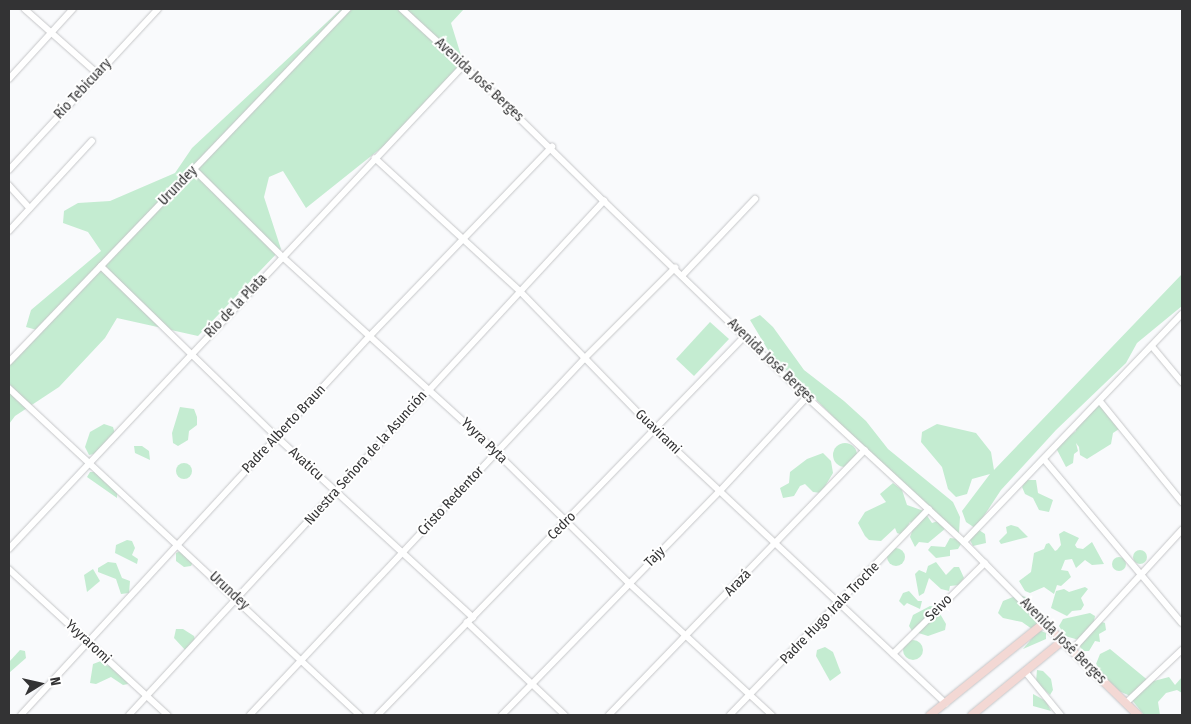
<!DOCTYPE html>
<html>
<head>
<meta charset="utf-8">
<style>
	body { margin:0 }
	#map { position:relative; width:1191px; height:724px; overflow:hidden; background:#f9fafc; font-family:"Fira Sans Condensed",sans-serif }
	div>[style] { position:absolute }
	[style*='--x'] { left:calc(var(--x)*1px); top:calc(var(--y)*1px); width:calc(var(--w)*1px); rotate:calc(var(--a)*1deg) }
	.green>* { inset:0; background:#c4ecd1 }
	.round { border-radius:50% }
	.roads { filter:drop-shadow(0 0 1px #c5c6c8) drop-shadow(0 0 1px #c5c6c8) }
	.street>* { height:5.5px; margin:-2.75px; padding:0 2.75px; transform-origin:2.75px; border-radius:2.75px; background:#fff }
	.secondary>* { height:8px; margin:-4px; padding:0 4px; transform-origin:4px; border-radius:4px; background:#f3d8d4 }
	span { translate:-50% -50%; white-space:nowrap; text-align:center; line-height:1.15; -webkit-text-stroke:4px #fff; paint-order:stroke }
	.street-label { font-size:14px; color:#333334 }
	.frame { position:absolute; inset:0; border:10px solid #333334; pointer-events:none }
	.north { position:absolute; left:15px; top:659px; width:50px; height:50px; -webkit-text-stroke:4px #fff; paint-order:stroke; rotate:80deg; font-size:14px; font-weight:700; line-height:20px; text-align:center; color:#333334 }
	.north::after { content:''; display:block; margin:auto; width:18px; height:22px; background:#333334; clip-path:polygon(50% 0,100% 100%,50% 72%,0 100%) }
</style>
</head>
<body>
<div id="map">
	<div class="green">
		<div style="clip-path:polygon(341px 9px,464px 9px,451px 23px,464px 65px,395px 137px,306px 208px,283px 171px,269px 177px,264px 197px,281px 249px,198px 336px,117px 318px,105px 338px,59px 387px,15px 416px,9px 424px,9px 359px,37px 330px,26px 327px,31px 310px,101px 251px,88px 232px,63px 223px,64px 211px,78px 203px,110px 201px,175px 173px,192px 148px)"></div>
		<div style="clip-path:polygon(1182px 274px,1182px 306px,1137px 343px,1126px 363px,1056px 430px,1001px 490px,976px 528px,985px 534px,986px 543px,973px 546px,968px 536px,975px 528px,966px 522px,962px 511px,990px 474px,972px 479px,967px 494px,956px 497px,948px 489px,942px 467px,921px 442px,922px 432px,937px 424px,976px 433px,991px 452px,994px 470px)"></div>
		<div style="clip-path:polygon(760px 315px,773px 327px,804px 370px,844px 401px,866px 421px,888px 449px,953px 502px,960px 517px,959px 533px,946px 528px,928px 543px,919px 542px,915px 547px,910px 537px,914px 526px,910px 522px,903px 535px,897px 533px,895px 528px,881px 541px,869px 540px,865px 536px,858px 523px,865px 512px,886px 502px,880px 494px,893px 483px,902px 490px,907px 505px,924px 511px,932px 523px,938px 521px,771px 355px,750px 320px)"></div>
		<div style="clip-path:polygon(710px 322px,729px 339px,694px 376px,676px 359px)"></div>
		<div style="clip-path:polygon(1103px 401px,1119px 429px,1113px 433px,1111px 444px,1087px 459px,1080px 455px,1079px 447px,1076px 443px,1078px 451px,1074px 454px,1073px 463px,1066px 467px,1055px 446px,1076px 431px,1076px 426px)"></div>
		<div style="clip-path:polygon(180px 407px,194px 409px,197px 417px,197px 425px,189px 431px,188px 440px,178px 446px,173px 443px,172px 433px)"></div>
		<div style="clip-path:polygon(104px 424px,113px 427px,115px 434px,94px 454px,89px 455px,85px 447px,90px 432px)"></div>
		<div class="round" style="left:833px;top:443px;width:24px;height:24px"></div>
		<div style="clip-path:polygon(134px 446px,142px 446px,149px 451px,150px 460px,135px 453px)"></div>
		<div style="clip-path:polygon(823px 453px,831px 461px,833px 473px,821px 493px,813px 492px,805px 484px,800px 486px,794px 496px,783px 498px,780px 488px,789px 483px,790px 472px,807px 459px)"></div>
		<div class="round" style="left:176px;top:463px;width:16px;height:16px"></div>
		<div style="clip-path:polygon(90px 472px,96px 472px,108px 483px,117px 491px,117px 498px,87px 477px)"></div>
		<div style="clip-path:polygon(1026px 480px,1036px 480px,1038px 493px,1053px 500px,1049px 512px,1039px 510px,1033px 498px,1025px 494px,1022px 487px)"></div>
		<div style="clip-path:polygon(1011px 525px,1018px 527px,1028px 537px,1001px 544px,999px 541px,1007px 533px,1006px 527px)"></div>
		<div style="clip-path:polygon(1064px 531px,1079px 538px,1075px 545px,1077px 548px,1083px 549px,1092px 542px,1104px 564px,1092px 565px,1085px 560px,1076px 568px,1072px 559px,1065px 560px,1061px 570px,1068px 571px,1071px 577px,1061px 586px,1057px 585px,1054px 594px,1044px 587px,1030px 593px,1025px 591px,1019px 581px,1031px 572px,1034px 553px,1044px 549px,1046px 544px,1049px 543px,1055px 551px,1057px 550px,1061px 545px,1059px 534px)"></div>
		<div style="clip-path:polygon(950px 538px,959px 539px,961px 544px,958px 549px,950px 550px,950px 556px,936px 558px,928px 550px,931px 546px,945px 547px)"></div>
		<div style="clip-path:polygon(127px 540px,132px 541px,135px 548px,132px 555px,138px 559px,137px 564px,115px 553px,116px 545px)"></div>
		<div class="round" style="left:887px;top:548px;width:18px;height:18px"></div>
		<div class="round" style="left:1133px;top:550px;width:14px;height:14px"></div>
		<div style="clip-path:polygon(180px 551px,193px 562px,191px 566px,184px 567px,176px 561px,176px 553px)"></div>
		<div class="round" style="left:1112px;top:557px;width:14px;height:14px"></div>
		<div style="clip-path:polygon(108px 562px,116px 563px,122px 578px,130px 581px,129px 593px,121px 594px,116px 579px,98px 572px,98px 568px)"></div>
		<div style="clip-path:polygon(936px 562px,946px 575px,954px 567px,959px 567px,964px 578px,959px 585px,950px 586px,949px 591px,941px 589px,929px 578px,924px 593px,919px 596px,915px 574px,919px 570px,926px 573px,928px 566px)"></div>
		<div style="clip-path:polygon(93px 569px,100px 581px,87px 592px,84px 575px)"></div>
		<div style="clip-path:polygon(1085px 587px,1088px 589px,1081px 598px,1084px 605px,1081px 610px,1072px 611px,1067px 616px,1051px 608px,1056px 591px,1064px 589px,1069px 592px)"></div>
		<div style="clip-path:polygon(909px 591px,918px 601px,922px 601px,920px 609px,907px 603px,904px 606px,899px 601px,903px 593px)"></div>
		<div style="clip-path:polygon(1018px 595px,1026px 597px,1031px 608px,1041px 616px,1039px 624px,1032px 629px,1022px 622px,1003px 618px,998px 613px,1003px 601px)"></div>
		<div style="clip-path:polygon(930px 606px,936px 607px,946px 624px,945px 630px,928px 636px,912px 631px,909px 626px,913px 615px)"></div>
		<div style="clip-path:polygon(1090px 613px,1095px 616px,1094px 622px,1079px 640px,1065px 636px,1059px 626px,1063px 619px)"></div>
		<div style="clip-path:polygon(1102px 622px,1105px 623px,1106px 630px,1099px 634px,1100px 642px,1095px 641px,1089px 651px,1082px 651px,1079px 644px)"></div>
		<div style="clip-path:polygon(176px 629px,183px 629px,194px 636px,195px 640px,187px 652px,174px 638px)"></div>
		<div style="clip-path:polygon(1039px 630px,1046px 633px,1046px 639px,1023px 649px)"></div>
		<div class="round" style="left:903px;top:640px;width:20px;height:20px"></div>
		<div style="clip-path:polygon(825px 647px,833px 652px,841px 673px,830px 681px,816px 656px,817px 650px)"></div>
		<div style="clip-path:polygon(1110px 649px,1150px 682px,1169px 677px,1175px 685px,1182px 677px,1182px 693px,1177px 690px,1166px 693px,1158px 702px,1160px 715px,1144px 715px,1128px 695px,1114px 689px,1096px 664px,1100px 654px)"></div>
		<div style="clip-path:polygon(20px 650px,25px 651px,26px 658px,9px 673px,9px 662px)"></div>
		<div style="clip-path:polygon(101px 661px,105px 665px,122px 668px,128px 684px,123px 685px,111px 677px,96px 684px,90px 683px,93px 664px)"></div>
		<div style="clip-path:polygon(1037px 670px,1043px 671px,1051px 679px,1053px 690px,1050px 695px,1036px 682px)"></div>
		<div style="clip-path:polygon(1033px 694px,1046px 701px,1051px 711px,1033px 706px)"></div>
	</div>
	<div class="roads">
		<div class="street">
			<div style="--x:25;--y:9;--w:96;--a:41.6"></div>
			<div style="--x:402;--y:9;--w:129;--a:42.5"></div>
			<div style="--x:497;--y:96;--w:150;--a:44.5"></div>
			<div style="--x:604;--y:201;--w:282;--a:44"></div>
			<div style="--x:807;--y:397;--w:214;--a:42.7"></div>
			<div style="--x:964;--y:542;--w:114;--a:45.4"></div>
			<div style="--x:9;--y:79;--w:95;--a:-47.6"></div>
			<div style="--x:375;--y:158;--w:197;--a:42.5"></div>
			<div style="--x:520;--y:291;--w:195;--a:45.8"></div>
			<div style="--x:656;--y:431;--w:398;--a:43.2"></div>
			<div style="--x:194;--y:169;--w:125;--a:44.7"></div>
			<div style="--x:283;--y:257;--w:270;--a:42.3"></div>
			<div style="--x:483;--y:439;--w:205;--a:44.6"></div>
			<div style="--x:629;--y:583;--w:195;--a:42.7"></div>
			<div style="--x:9;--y:170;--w:219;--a:-47.2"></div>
			<div style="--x:9;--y:185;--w:31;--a:48"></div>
			<div style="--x:9;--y:231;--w:122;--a:-47.3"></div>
			<div style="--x:101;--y:266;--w:244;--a:44.2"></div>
			<div style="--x:276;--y:436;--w:268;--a:42.6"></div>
			<div style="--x:682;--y:276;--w:106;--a:-46.5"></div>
			<div style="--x:1152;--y:346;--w:47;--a:50.2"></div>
			<div style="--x:9;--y:362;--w:489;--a:-46.2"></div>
			<div style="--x:9;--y:388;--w:480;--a:43"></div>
			<div style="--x:1100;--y:401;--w:130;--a:50.9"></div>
			<div style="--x:1044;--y:459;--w:214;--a:49.9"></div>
			<div style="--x:964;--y:542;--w:315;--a:-46.3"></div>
			<div style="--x:9;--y:549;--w:664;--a:-46.77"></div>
			<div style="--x:9;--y:569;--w:216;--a:42.6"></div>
			<div style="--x:467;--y:622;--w:135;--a:43.5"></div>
			<div style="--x:1072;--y:650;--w:163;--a:-47.5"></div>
			<div style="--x:893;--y:654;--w:129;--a:-44.7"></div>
			<div style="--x:1025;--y:671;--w:57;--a:50.7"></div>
			<div style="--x:1126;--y:703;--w:77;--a:-43.4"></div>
			<div style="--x:21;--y:715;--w:514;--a:-47.37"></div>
			<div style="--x:369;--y:337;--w:264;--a:-46.1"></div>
			<div style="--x:129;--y:715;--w:700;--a:-47.26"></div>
			<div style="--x:250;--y:715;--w:488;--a:-46.8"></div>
			<div style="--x:584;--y:359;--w:129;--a:-45"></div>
			<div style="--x:378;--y:715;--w:528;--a:-45.92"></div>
			<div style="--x:502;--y:715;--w:313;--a:-45.8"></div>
			<div style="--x:720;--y:491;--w:128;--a:-47.2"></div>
			<div style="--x:609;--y:715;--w:368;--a:-46"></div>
			<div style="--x:730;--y:715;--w:286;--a:-46"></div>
		</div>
		<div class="secondary">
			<div style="--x:930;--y:715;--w:146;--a:-38.9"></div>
			<div style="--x:1044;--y:623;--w:132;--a:44.4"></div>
			<div style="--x:972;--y:715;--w:117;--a:-39.4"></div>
		</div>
	</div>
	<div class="street-label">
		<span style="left:479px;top:80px;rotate:43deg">Avenida José Berges</span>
		<span style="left:83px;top:89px;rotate:-47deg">Río Tebicuary</span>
		<span style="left:178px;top:186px;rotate:-46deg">Urundey</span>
		<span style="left:236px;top:306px;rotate:-46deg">Río de la Plata</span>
		<span style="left:771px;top:361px;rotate:44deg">Avenida José Berges</span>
		<span style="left:284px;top:429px;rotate:-47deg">Padre Alberto Braun</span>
		<span style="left:658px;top:432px;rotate:44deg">Guavirami</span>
		<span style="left:484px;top:441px;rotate:44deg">Yvyra Pyta</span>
		<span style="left:366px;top:458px;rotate:-48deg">Nuestra Señora de la Asunción</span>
		<span style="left:306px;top:464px;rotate:42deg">Avaticu</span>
		<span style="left:451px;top:501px;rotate:-47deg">Cristo Redentor</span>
		<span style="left:562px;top:526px;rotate:-45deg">Cedro</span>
		<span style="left:655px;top:557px;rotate:-45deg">Tajy</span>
		<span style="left:738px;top:583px;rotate:-46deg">Arazá</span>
		<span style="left:229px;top:591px;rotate:43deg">Urundey</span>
		<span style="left:939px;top:608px;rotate:-45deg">Seivo</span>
		<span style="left:830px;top:613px;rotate:-46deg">Padre Hugo Irala Troche</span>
		<span style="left:1063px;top:641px;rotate:45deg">Avenida José Berges</span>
		<span style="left:88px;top:642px;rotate:43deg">Yvyraromi</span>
	</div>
	<div class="frame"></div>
	<div class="north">N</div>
</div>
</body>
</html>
